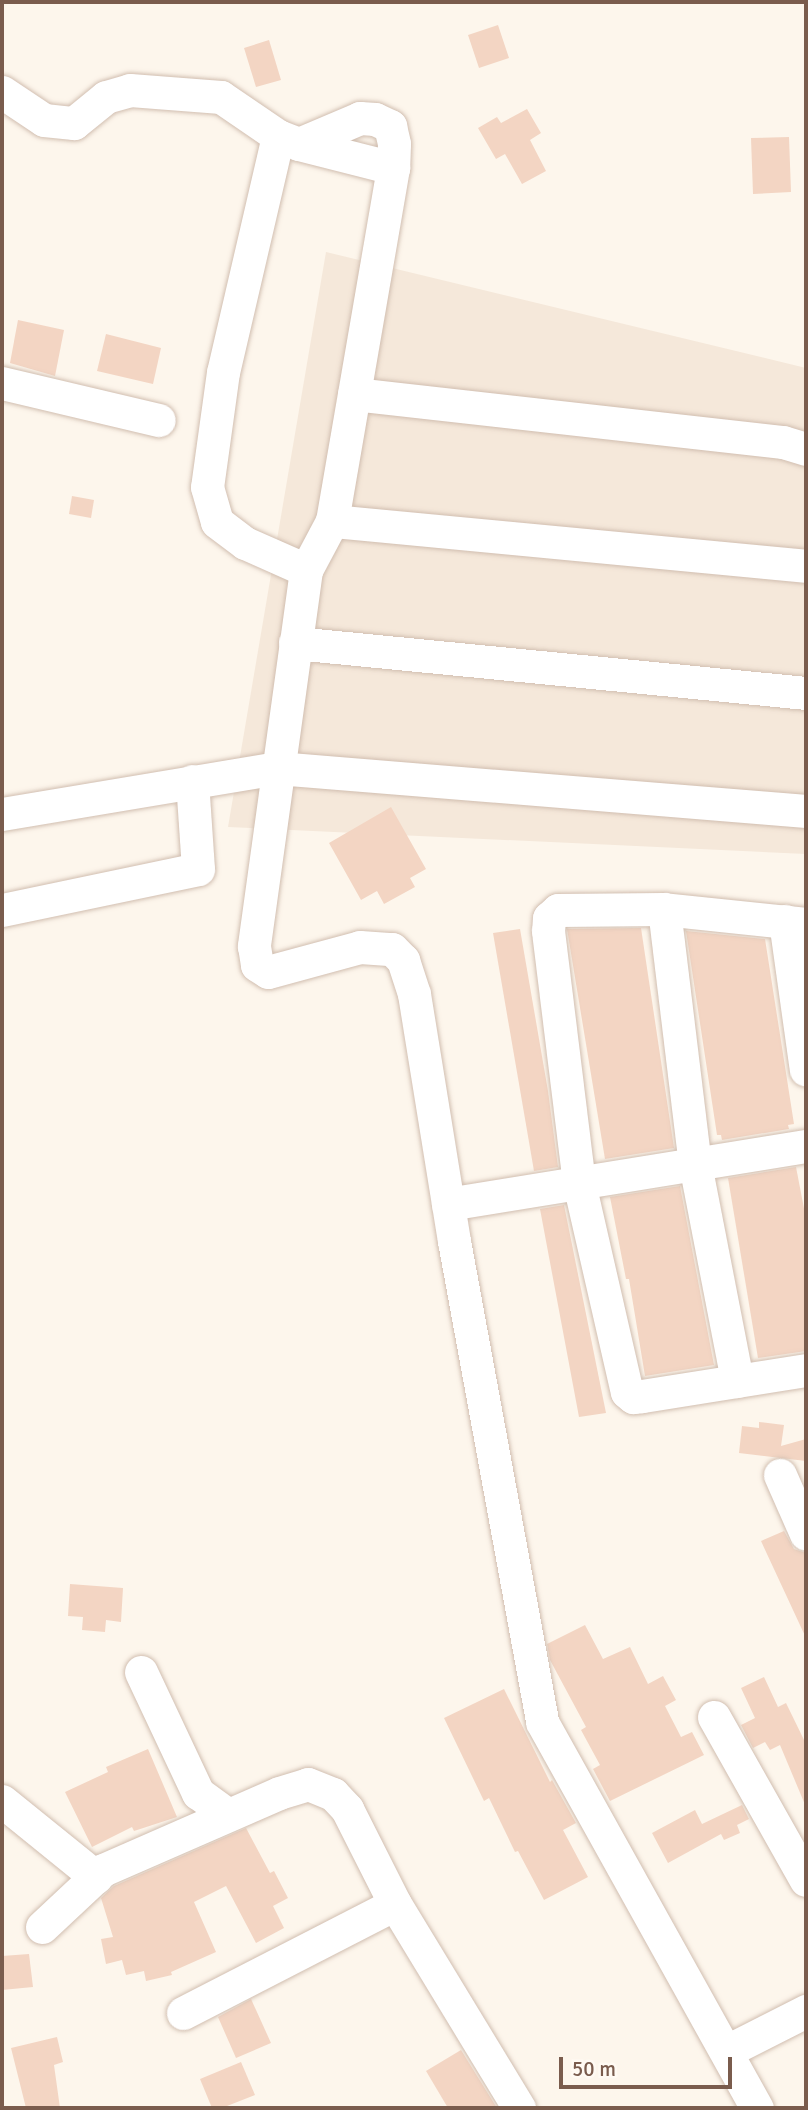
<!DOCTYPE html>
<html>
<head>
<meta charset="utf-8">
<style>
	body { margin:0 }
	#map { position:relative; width:808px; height:2110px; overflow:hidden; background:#fdf6ec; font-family:Signika,sans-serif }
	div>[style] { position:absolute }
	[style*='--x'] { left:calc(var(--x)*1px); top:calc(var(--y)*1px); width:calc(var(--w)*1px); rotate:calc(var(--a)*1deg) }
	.residential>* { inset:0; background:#f5e8da }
	.building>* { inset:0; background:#f3d5c3 }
	.roads { filter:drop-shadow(0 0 2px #d1beb0) drop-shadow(0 0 2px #d1beb0) }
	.minor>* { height:33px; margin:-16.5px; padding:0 16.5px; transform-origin:16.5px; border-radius:16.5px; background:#fff }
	span { translate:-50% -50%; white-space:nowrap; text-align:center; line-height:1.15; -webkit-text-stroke:5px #fffaf3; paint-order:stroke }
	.frame { position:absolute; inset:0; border:4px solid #7a5c4d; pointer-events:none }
	.scale { position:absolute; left:559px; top:2057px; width:173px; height:32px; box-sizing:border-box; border:4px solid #7a5c4d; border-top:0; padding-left:9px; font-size:21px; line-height:24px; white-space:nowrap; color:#7a5c4d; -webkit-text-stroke:5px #fffaf3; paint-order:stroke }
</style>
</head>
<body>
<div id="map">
	<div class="residential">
		<div style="clip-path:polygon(326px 252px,806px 368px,806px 854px,228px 827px)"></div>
	</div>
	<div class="building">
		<div style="clip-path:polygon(498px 25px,509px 58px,479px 68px,468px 35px)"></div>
		<div style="clip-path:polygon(269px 40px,281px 80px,256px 87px,244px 48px)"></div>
		<div style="clip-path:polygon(527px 109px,541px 133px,530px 140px,546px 171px,522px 184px,505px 154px,496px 159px,478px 128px,497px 117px,501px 123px)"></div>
		<div style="clip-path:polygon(789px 137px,791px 192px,753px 194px,751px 138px)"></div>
		<div style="clip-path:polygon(18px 320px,64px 330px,55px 376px,10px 363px)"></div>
		<div style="clip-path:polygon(106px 334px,161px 348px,153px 384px,97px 371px)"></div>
		<div style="clip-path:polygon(72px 496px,94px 500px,91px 518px,69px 514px)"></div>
		<div style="clip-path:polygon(391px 807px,426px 869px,410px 878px,415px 887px,384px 904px,377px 891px,361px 900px,329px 843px)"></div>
		<div style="clip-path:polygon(641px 928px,674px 1148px,605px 1159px,567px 929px)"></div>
		<div style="clip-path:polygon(520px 929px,548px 1091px,558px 1167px,534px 1171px,493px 933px)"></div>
		<div style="clip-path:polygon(686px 931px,765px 939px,794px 1124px,788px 1125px,789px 1129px,722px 1140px,721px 1135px,717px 1135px)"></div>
		<div style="clip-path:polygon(796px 1167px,806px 1219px,806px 1351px,758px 1358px,728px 1178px)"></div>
		<div style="clip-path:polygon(680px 1186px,714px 1365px,645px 1376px,629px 1279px,626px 1279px,610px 1197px)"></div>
		<div style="clip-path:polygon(564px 1205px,606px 1413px,579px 1417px,540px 1209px)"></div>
		<div style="clip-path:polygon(759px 1422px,784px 1425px,781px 1446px,806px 1439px,806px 1461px,739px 1453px,742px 1426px,759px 1428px)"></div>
		<div style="clip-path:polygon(784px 1531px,794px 1549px,806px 1553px,806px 1638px,761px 1541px)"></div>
		<div style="clip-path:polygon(70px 1584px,123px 1588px,121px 1622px,106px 1620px,105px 1632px,82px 1630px,83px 1617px,68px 1616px)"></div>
		<div style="clip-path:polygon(585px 1625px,603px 1659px,630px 1647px,648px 1684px,663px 1676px,676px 1700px,665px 1706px,681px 1737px,692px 1732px,704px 1755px,610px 1801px,593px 1769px,600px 1765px,581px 1730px,586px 1727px,550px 1660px,547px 1644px)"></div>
		<div style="clip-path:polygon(764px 1677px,778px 1707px,786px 1703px,806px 1744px,806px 1807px,780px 1745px,770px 1750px,765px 1742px,753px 1748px,741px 1725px,755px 1718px,741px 1688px)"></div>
		<div style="clip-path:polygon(504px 1689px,550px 1782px,552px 1780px,576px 1823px,563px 1830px,588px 1877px,544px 1900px,518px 1851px,515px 1852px,489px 1798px,484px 1801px,444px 1718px)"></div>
		<div style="clip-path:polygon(148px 1749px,177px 1817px,134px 1831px,132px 1827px,92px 1847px,65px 1792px,108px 1772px,106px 1767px)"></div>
		<div style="clip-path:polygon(742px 1805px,749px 1819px,737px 1825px,740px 1833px,724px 1840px,721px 1834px,668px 1863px,652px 1833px,695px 1810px,702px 1824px)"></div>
		<div style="clip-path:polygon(246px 1828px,270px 1873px,274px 1871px,288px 1898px,273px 1906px,284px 1928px,256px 1943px,226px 1886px,194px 1902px,216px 1952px,171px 1972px,172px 1975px,146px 1981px,144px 1971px,126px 1975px,122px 1960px,106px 1964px,101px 1939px,113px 1937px,101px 1898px,114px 1886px)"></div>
		<div style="clip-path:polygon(29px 1954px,33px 1987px,2px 1990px,2px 1956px)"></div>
		<div style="clip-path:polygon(251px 1999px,271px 2043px,236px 2058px,218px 2017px)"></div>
		<div style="clip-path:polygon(57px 2037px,63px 2062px,54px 2065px,60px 2108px,26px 2108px,11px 2048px)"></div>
		<div style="clip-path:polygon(461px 2050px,497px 2108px,448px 2108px,426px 2071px)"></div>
		<div style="clip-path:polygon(241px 2062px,255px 2095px,222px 2108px,212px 2108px,200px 2079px)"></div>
	</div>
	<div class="roads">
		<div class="minor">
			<div style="--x:2;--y:92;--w:50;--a:33.7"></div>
			<div style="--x:44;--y:120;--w:30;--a:6"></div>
			<div style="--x:74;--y:123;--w:41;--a:-39.1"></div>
			<div style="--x:106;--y:97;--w:25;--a:-16"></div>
			<div style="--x:130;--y:90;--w:91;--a:4.4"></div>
			<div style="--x:221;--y:97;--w:69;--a:34.4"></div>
			<div style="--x:278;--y:136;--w:22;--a:21"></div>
			<div style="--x:299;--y:144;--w:66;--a:-23.1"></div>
			<div style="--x:360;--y:118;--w:15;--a:4"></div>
			<div style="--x:375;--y:119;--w:17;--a:25"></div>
			<div style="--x:390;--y:126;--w:18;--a:77"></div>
			<div style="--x:394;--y:144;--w:24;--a:92"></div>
			<div style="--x:393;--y:168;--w:358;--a:99.8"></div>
			<div style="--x:332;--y:521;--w:55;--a:118"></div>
			<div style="--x:306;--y:570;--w:380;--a:97.9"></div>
			<div style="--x:254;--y:946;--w:19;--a:81"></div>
			<div style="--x:257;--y:965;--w:13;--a:32"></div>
			<div style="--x:268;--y:972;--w:95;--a:-15.2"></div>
			<div style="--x:360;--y:947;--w:32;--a:4"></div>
			<div style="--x:392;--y:949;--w:16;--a:45"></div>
			<div style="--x:403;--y:960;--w:36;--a:72"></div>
			<div style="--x:414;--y:994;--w:250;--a:80.8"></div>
			<div style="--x:454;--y:1241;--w:489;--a:79.6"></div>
			<div style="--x:542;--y:1722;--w:442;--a:60.9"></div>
			<div style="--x:278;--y:136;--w:242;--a:103.1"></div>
			<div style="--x:223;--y:372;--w:116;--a:97.9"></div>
			<div style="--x:207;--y:487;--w:36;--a:74"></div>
			<div style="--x:217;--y:522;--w:35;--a:37"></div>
			<div style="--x:245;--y:543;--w:67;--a:23.9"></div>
			<div style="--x:299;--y:144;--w:97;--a:14.3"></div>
			<div style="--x:2;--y:383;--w:161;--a:13.3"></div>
			<div style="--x:354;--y:394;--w:432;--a:6.4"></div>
			<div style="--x:783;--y:442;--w:24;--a:17"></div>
			<div style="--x:332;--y:521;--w:476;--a:5.4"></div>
			<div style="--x:295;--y:643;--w:513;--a:5.59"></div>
			<div style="--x:2;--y:814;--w:279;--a:-9.5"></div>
			<div style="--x:277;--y:768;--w:531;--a:4.65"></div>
			<div style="--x:664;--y:909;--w:257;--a:83.1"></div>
			<div style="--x:695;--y:1164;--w:221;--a:79"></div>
			<div style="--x:2;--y:910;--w:200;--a:-11.8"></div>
			<div style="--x:198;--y:869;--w:88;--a:-93.9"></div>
			<div style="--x:785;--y:921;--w:150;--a:82"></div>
			<div style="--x:806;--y:924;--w:143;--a:-174"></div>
			<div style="--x:664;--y:909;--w:106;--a:179.5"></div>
			<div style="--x:558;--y:910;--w:12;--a:138"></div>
			<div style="--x:549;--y:918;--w:13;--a:94"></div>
			<div style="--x:548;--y:931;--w:254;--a:83"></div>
			<div style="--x:579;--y:1183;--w:214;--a:77.1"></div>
			<div style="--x:627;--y:1392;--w:8;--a:40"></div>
			<div style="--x:633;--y:1397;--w:9;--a:-6"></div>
			<div style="--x:642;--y:1396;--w:166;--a:-9"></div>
			<div style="--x:448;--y:1204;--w:363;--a:-9.2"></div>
			<div style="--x:780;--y:1475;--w:64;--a:66.2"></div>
			<div style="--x:141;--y:1672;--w:134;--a:64.8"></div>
			<div style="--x:198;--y:1793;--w:37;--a:36"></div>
			<div style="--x:714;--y:1717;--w:187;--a:60.6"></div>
			<div style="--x:2;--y:1801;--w:121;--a:39"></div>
			<div style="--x:42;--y:1927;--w:83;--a:-43.1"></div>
			<div style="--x:103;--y:1870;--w:192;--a:-23.6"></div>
			<div style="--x:279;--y:1793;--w:30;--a:-17"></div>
			<div style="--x:308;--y:1784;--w:27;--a:22"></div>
			<div style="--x:333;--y:1794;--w:21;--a:47"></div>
			<div style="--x:347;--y:1809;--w:106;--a:63.2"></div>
			<div style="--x:395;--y:1904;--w:239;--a:58.7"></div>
			<div style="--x:183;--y:2013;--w:238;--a:-27.2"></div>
			<div style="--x:727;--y:2051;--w:89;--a:-26.9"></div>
		</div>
	</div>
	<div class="frame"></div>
	<div class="scale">50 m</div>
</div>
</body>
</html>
